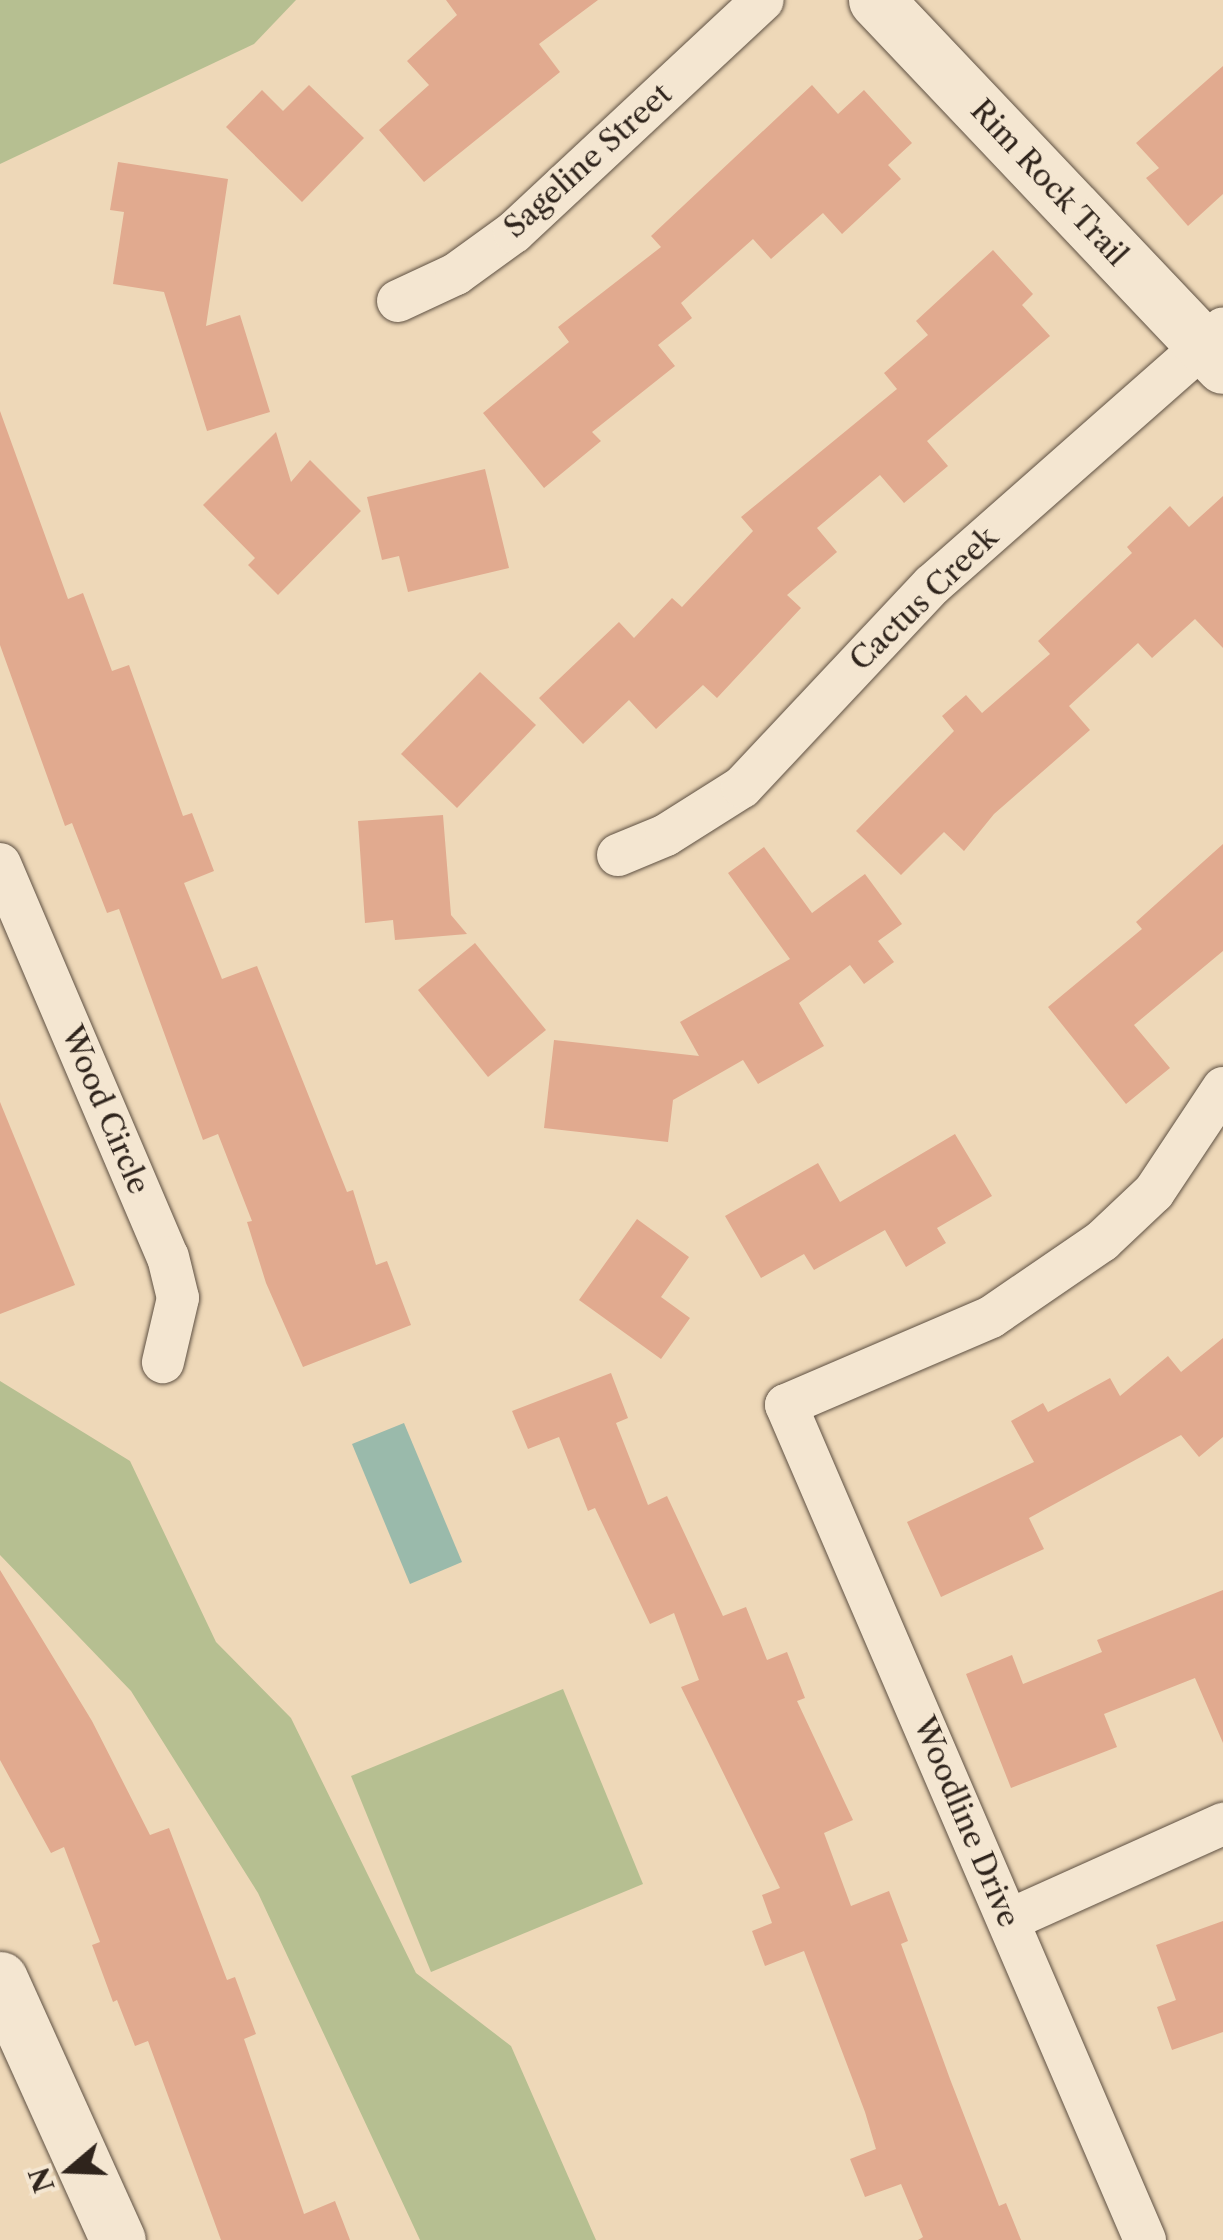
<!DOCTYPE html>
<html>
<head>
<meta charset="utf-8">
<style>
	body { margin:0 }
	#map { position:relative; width:1223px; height:2240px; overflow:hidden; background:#eed8b8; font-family:"Libre Caslon Text",serif }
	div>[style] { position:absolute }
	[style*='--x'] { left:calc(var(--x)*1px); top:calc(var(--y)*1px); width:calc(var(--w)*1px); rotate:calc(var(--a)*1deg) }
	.green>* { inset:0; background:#b6bf91 }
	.water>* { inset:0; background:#9abaab }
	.building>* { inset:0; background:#e1aa8f }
	.roads { filter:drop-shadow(0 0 2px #5f5143) drop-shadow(0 0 2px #5f5143) }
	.street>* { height:42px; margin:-21px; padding:0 21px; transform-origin:21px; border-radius:21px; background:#f4e6d1 }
	.secondary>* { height:55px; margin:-27.5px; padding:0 27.5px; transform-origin:27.5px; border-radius:27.5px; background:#f4e6d1 }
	span { translate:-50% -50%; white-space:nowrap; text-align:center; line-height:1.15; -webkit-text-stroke:8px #f4e6d1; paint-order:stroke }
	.street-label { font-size:30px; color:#2f241c }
	.north { position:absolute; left:20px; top:2120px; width:100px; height:100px; -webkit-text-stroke:8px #f4e6d1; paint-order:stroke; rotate:251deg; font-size:28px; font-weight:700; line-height:40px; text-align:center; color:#2f241c }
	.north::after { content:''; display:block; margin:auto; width:35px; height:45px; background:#2f241c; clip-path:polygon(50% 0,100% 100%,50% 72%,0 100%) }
</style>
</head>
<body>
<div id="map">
	<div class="green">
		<div style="clip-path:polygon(0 0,296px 0,254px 44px,0 164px)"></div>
		<div style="clip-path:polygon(0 1381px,130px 1461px,216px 1642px,291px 1718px,416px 1973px,511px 2046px,596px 2240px,420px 2240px,258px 1893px,131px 1691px,0 1555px)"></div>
		<div style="clip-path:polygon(563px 1689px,643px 1884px,431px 1972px,351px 1776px)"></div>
	</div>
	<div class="water">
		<div style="clip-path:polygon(404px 1423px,462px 1562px,410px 1584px,352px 1444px)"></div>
	</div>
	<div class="building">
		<div style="clip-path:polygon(446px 0,598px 0,539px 44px,560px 72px,424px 182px,379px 130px,429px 85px,407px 61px,457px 15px)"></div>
		<div style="clip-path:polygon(1223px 66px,1223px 194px,1188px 226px,1146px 178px,1159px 168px,1136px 143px)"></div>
		<div style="clip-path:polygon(309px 85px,364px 138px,302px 202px,226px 127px,262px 90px,283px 111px)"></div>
		<div style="clip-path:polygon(812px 85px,838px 114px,864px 90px,912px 143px,888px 165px,901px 179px,842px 234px,823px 213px,771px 259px,753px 239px,681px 303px,692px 318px,658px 345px,675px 366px,592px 432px,601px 441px,544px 488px,483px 413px,569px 342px,558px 327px,661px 247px,651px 236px)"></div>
		<div style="clip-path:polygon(118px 162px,228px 179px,206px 326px,240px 315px,270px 412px,207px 431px,164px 292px,113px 284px,124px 212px,110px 210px)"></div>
		<div style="clip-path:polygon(993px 250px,1033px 294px,1022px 305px,1050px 336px,927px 441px,948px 466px,904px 503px,880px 475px,817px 528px,837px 552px,787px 595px,801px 608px,717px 698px,703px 685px,656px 729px,629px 700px,583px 744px,539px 698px,619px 622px,634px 638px,672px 598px,682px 607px,753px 531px,741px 517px,897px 389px,884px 373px,928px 335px,916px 321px)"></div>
		<div style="clip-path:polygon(0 411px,68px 599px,83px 593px,112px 671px,129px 665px,183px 816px,192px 813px,214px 871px,184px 883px,222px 979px,257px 966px,347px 1192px,353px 1190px,376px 1265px,387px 1261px,411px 1325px,303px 1367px,266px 1283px,247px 1222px,252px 1221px,218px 1134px,203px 1140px,119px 909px,107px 913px,72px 823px,65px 826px,0 645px)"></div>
		<div style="clip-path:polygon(276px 432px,291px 482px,310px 460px,361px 511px,278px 595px,248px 565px,255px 558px,203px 505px)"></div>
		<div style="clip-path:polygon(485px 469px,509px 568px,408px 592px,399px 556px,382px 560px,367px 497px)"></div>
		<div style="clip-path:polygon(1223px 496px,1223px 648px,1195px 619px,1152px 658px,1138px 643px,1069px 706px,1090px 730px,994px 814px,964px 851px,944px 832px,901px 875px,856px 831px,954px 731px,942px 716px,966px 695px,982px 713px,1050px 654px,1038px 641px,1132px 553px,1127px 547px,1170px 506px,1189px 527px)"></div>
		<div style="clip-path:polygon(480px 672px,536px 725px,457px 808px,401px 754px)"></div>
		<div style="clip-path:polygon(443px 815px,451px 915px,467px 934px,395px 940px,393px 920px,365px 923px,358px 821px)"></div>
		<div style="clip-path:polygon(1223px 844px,1223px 951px,1134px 1025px,1170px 1068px,1126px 1104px,1048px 1007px,1142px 929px,1136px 922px)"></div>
		<div style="clip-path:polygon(764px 847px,812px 913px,865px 874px,902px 924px,878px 941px,894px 962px,864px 984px,850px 965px,799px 1003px,824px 1046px,758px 1084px,743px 1060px,673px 1100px,668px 1142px,544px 1128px,554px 1040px,699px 1056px,680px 1022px,790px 959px,728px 873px)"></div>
		<div style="clip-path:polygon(475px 943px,546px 1030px,488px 1077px,418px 990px)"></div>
		<div style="clip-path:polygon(0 1102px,75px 1285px,0 1314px)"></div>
		<div style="clip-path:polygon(955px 1134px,992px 1196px,937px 1228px,946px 1243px,906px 1267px,885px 1230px,814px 1270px,804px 1254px,761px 1278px,725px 1216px,818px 1163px,840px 1202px)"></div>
		<div style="clip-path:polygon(637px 1219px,689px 1257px,661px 1297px,690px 1318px,661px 1359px,579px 1300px)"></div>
		<div style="clip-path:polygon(1223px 1338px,1223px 1437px,1199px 1457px,1181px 1435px,1029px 1518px,1044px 1549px,941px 1597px,907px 1522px,1034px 1462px,1011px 1421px,1043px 1403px,1048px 1412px,1110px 1378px,1120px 1396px,1168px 1356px,1181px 1372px)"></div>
		<div style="clip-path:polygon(611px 1373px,628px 1418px,616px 1423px,648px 1505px,667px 1496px,723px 1616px,746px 1607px,767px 1660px,787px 1652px,805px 1698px,797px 1701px,853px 1820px,824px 1833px,851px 1906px,889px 1891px,908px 1941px,901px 1944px,950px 2079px,999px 2206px,1006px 2203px,1021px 2240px,918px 2240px,923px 2237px,901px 2184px,865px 2197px,850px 2159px,876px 2149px,865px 2112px,804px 1951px,765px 1966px,752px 1931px,772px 1923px,762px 1895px,780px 1888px,681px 1687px,699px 1680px,674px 1613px,650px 1624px,595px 1508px,588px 1511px,559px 1437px,528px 1449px,512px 1411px)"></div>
		<div style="clip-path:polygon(0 1570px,92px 1721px,150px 1835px,169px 1828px,227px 1980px,235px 1977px,256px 2034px,244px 2039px,304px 2214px,335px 2201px,350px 2240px,221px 2240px,148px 2041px,135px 2046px,117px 2000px,113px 2002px,92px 1945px,100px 1942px,64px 1847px,51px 1853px,0 1760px)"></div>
		<div style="clip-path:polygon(1223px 1590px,1223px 1743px,1195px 1678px,1104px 1714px,1117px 1747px,1011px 1788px,966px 1674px,1012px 1655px,1023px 1684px,1102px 1652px,1097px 1640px)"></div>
		<div style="clip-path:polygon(1223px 1921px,1223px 2032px,1172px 2050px,1157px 2007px,1176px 2000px,1156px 1945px)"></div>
	</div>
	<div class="roads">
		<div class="street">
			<div style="--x:398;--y:301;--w:64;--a:-25"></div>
			<div style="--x:456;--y:274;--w:72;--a:-35.9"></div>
			<div style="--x:514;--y:232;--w:340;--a:-43"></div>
			<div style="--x:618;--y:855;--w:52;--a:-22.6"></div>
			<div style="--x:666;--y:835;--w:90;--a:-32.3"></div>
			<div style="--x:742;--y:787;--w:277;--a:-46.8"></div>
			<div style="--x:932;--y:585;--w:388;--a:-41.4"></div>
			<div style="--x:0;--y:864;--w:427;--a:66.9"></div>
			<div style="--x:168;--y:1257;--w:42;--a:76.3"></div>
			<div style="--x:178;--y:1298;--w:66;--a:103.2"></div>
			<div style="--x:1009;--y:1920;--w:235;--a:-24.2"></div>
			<div style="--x:1145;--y:2240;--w:909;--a:-113.26"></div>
			<div style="--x:786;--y:1405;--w:223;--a:-23.2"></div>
			<div style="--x:991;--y:1317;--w:135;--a:-34.4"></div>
			<div style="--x:1102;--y:1241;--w:71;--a:-43.3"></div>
			<div style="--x:1154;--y:1192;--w:125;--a:-56.4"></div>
		</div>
		<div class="secondary">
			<div style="--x:876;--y:0;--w:504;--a:46.53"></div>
			<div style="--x:0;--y:1979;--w:286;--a:65.7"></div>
		</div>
	</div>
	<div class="street-label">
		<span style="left:588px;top:161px;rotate:-42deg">Sageline Street</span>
		<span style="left:1049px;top:183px;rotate:47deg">Rim Rock Trail</span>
		<span style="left:924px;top:599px;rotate:-44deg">Cactus Creek</span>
		<span style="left:105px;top:1110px;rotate:67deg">Wood Circle</span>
		<span style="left:966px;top:1822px;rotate:67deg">Woodline Drive</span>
	</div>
	<div class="north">N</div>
</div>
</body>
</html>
